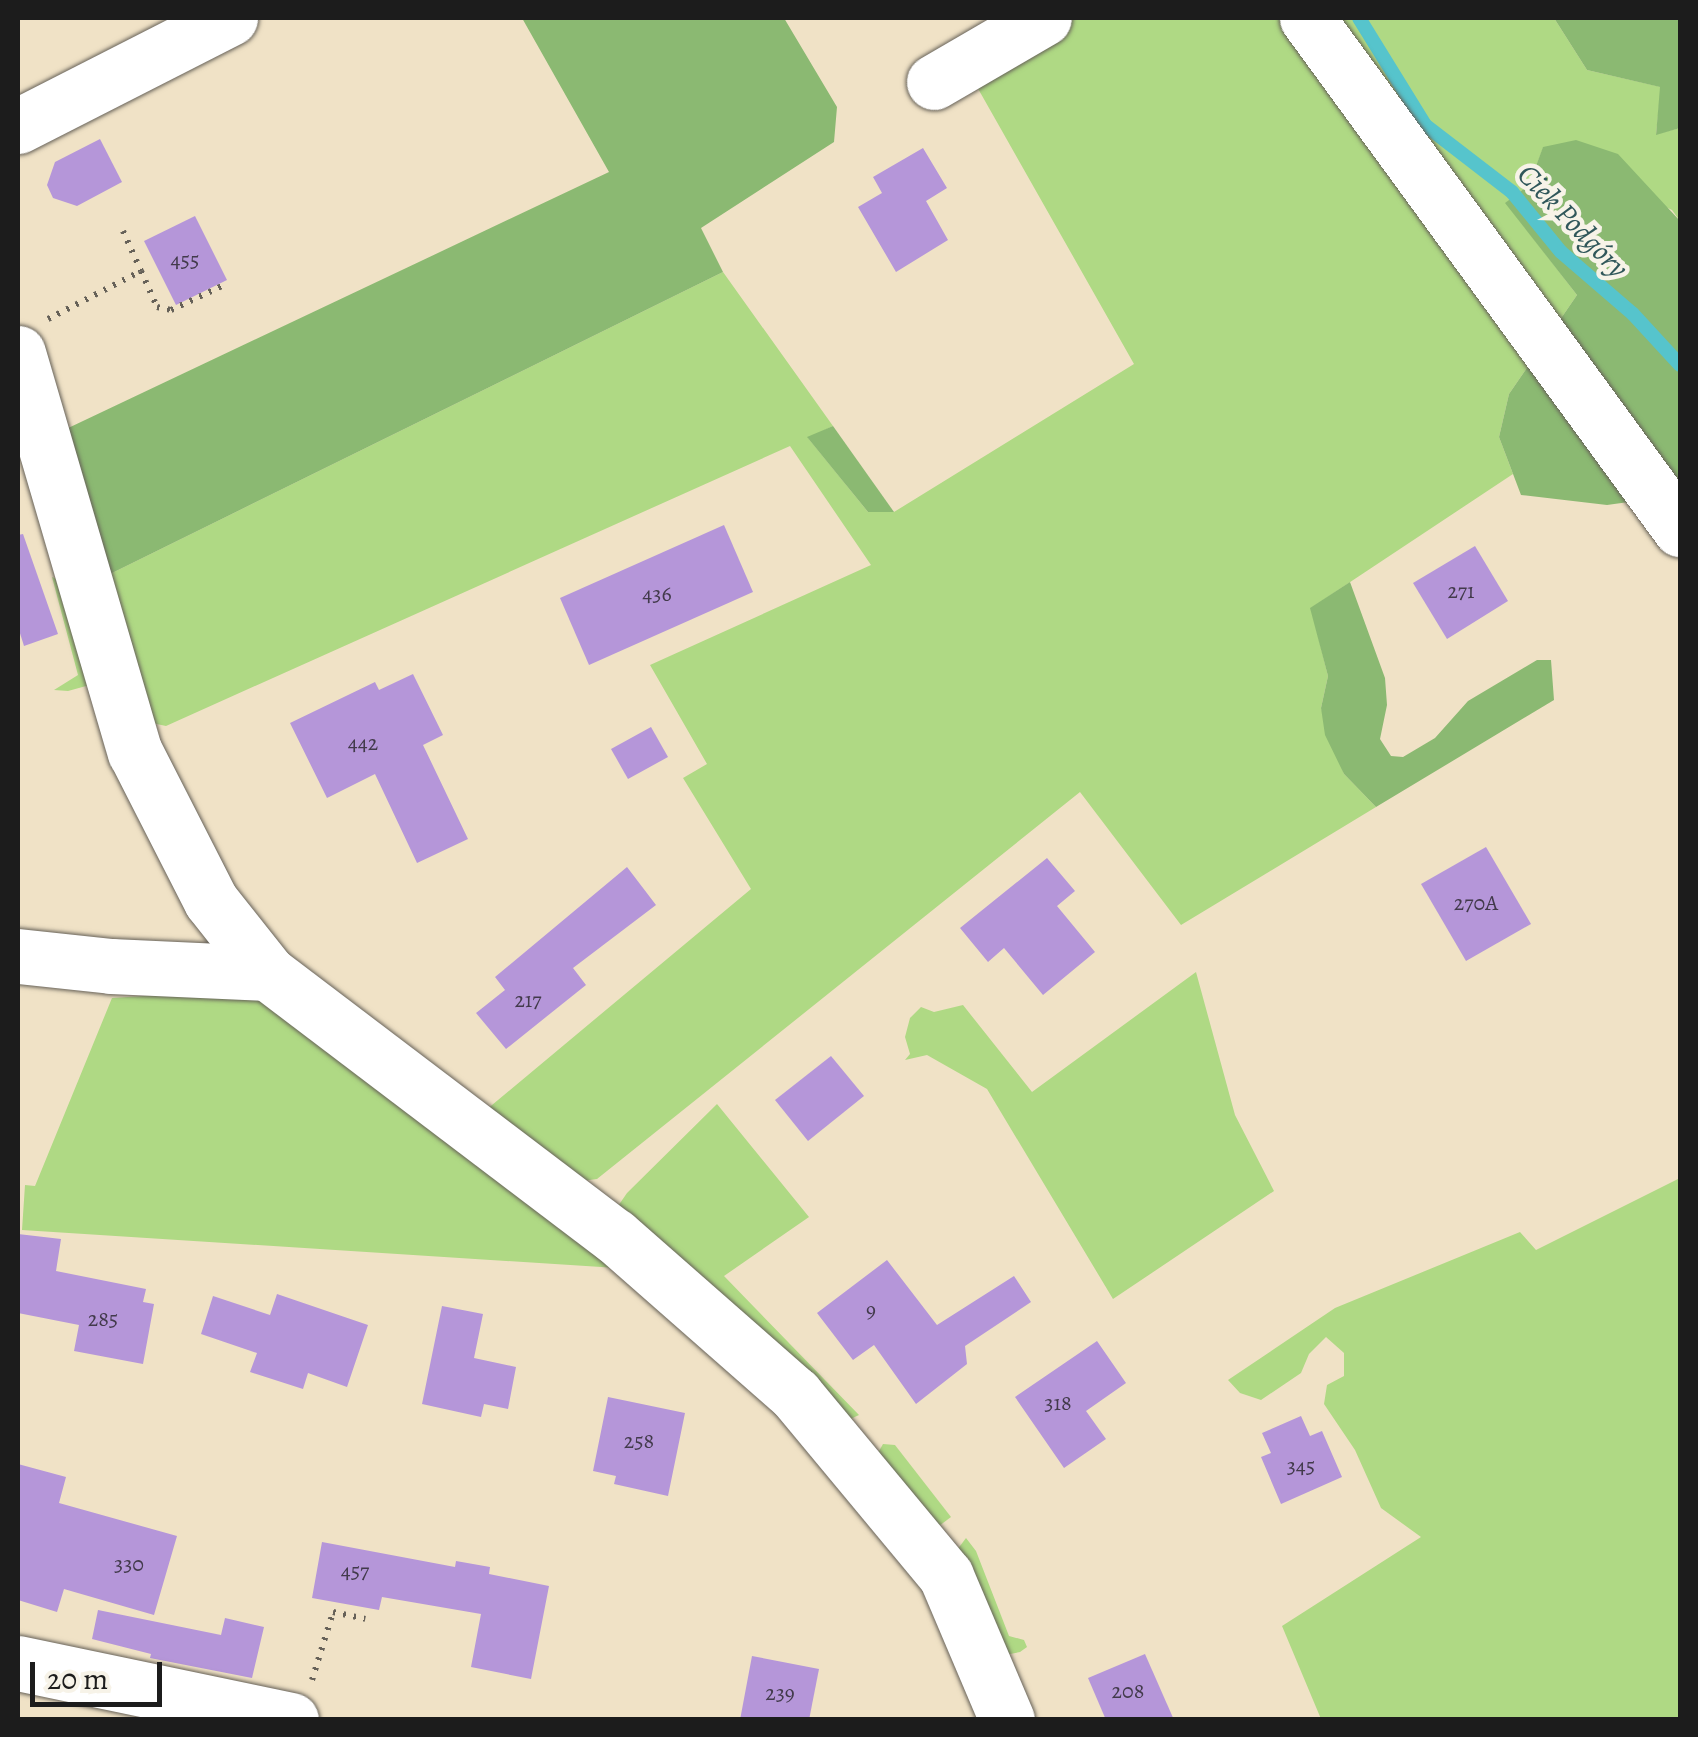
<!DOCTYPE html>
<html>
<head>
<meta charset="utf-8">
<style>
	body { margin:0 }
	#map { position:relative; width:1698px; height:1737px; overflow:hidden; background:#f0e2c6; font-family:Alegreya,serif }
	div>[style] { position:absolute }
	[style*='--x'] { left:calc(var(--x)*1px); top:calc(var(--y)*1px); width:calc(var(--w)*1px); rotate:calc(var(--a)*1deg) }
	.green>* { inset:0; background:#afd984 }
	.forest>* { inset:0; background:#8bb972 }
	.stream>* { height:14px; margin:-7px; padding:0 7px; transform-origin:7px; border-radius:7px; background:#56c4cc }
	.building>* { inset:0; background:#b596d9 }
	.path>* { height:6px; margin-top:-3px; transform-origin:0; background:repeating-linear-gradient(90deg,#666158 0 2.5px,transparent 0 10.5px) }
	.roads { filter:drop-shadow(0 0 2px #666158) drop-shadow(0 0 2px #666158) }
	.minor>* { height:55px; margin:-27.5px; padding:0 27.5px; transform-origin:27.5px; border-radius:27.5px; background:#fff }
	span { translate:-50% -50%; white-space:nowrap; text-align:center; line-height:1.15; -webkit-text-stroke:9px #f7f3e8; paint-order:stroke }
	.number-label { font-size:22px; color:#423a4b }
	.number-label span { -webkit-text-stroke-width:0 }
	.water-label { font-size:30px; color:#30575a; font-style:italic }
	.frame { position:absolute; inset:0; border:20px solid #1c1c1c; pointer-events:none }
	.scale { position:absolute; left:30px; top:1662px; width:132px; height:45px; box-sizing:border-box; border:5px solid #1c1c1c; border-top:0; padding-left:12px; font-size:30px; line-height:35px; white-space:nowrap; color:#1c1c1c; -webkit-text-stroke:8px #f7f3e8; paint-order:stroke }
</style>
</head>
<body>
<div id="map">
	<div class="green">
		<div style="clip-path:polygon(1074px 18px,1554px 18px,1587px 70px,1661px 87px,1656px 134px,1680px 128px,1680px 221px,1672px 210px,1543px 148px,1529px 185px,1506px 203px,1577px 295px,1509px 394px,1499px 437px,1513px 474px,1311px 608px,1328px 676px,1321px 708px,1344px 774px,1376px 807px,1181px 925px,1080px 792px,597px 1179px,566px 1183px,480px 1115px,751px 889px,683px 778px,707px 764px,650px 665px,871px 565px,790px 446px,166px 726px,147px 722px,106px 576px,723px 272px,833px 426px,808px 438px,868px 512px,894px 512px,1134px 364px,972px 78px)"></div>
		<div style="clip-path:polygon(52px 577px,64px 582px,97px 683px,68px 691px,54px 690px,78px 675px)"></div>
		<div style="clip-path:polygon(1196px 972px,1235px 1115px,1274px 1191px,1113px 1299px,987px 1089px,927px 1055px,905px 1060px,910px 1054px,905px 1037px,910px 1018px,921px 1007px,934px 1012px,963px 1005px,1032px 1092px)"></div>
		<div style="clip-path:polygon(253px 989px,617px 1268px,22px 1230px,25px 1185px,35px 1186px,112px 998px)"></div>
		<div style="clip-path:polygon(717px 1104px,809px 1217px,724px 1276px,859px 1415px,840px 1424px,616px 1209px,627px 1193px)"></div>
		<div style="clip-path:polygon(1680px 1178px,1680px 1719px,1321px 1719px,1282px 1626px,1421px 1537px,1381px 1508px,1355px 1450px,1324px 1404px,1327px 1385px,1344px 1376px,1344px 1353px,1326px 1337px,1309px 1354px,1301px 1373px,1261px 1400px,1240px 1393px,1228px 1380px,1335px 1308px,1520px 1232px,1536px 1250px)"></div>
		<div style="clip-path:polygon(883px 1444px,895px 1445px,951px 1517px,939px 1526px,874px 1460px)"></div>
		<div style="clip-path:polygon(966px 1538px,976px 1551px,1009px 1636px,1024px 1640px,1027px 1647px,1020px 1652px,1000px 1656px,954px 1554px)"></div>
	</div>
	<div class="forest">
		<div style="clip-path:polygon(522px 18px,784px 18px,837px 107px,834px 142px,701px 228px,723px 272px,106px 576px,64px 430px,609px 172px)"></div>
		<div style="clip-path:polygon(1554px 18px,1680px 18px,1680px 128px,1656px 135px,1660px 87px,1587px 70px)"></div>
		<div style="clip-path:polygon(1576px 140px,1618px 154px,1680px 221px,1680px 542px,1643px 500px,1607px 505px,1521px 495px,1499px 437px,1509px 394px,1577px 295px,1505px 203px,1529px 185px,1543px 147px)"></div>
		<div style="clip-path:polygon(833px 426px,894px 512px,868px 512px,807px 437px)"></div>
		<div style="clip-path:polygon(1350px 582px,1385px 678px,1387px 705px,1380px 739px,1391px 756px,1403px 757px,1435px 738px,1468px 701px,1537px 660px,1551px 660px,1554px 700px,1376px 807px,1344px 774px,1325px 735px,1321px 708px,1328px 676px,1310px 608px)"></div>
	</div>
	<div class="stream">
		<div style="--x:1359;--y:18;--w:126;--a:58.3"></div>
		<div style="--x:1425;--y:125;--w:110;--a:37.6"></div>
		<div style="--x:1512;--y:192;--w:77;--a:50.8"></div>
		<div style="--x:1561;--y:252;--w:95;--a:40.7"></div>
		<div style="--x:1633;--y:314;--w:69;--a:47.3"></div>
	</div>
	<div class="building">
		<div style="clip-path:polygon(100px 139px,122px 182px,77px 206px,53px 198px,47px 185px,55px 162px)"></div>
		<div style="clip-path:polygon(923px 148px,947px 188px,926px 201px,948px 240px,896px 272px,858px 207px,882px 193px,873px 177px)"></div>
		<div style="clip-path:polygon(195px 216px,227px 280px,176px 305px,144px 241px)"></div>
		<div style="clip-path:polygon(724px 525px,753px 592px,589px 665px,560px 598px)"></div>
		<div style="clip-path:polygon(23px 534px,58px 634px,24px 646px,18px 627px,18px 535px)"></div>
		<div style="clip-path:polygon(1475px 546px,1508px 601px,1447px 639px,1413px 583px)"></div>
		<div style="clip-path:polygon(413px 674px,443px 735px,423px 745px,468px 839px,417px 863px,375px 774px,327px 798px,290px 723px,375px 682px,379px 690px)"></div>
		<div style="clip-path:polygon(651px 727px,668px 757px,628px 779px,611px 749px)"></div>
		<div style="clip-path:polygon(1486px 847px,1531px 924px,1466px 961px,1421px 884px)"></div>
		<div style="clip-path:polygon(1047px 858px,1075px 891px,1057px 906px,1095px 952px,1043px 995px,1004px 948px,988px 962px,960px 928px)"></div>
		<div style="clip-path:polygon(627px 867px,656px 905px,573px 968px,586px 985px,506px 1049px,476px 1013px,505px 990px,495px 977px)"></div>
		<div style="clip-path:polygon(831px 1056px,864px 1096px,808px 1141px,775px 1100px)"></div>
		<div style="clip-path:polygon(18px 1234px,61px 1239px,56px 1271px,146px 1289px,143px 1302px,154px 1304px,143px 1364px,74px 1351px,79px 1325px,18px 1313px)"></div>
		<div style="clip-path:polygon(887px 1260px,937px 1325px,1014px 1276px,1031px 1302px,965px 1346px,967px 1364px,916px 1404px,874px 1345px,853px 1360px,817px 1313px)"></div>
		<div style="clip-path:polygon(277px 1294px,368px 1325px,347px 1387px,308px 1373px,303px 1389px,250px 1372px,257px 1353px,201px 1334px,213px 1296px,270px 1315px)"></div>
		<div style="clip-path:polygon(442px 1306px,483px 1314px,474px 1358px,516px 1367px,508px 1409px,484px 1404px,481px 1417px,422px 1404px)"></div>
		<div style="clip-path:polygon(1097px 1341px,1126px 1383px,1086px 1411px,1106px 1439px,1064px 1468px,1015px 1397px)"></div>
		<div style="clip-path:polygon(608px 1397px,685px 1413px,668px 1496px,614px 1484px,616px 1476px,593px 1471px)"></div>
		<div style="clip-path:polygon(1301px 1416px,1310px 1436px,1322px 1431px,1342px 1477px,1281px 1504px,1261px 1457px,1271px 1453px,1262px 1433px)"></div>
		<div style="clip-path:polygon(18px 1464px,66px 1477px,59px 1503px,177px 1536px,154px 1615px,64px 1589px,57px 1612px,18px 1600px)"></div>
		<div style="clip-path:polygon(322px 1542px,455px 1567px,456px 1561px,490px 1567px,489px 1574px,549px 1586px,531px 1679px,471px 1667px,481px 1614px,382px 1597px,379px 1610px,312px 1598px)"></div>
		<div style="clip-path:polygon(98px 1610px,221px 1635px,225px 1618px,264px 1627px,252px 1678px,150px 1658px,151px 1654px,92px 1639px)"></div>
		<div style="clip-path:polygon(1145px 1654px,1174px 1720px,1106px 1720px,1088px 1678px)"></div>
		<div style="clip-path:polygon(752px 1656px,819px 1669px,809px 1720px,740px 1720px)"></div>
	</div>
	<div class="path">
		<div style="--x:123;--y:231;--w:44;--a:65.8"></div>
		<div style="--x:48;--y:319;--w:105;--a:-27.3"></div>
		<div style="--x:141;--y:271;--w:39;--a:66"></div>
		<div style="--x:157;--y:307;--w:14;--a:12"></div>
		<div style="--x:171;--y:310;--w:61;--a:-25.3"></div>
		<div style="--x:312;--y:1680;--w:71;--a:-72.8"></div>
		<div style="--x:333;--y:1612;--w:33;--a:12"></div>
	</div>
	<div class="roads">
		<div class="minor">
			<div style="--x:1307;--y:18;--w:633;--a:53.87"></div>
			<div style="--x:934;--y:82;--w:127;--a:-30.2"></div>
			<div style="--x:18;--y:126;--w:238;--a:-27"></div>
			<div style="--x:18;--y:353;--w:416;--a:73.7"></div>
			<div style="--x:135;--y:752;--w:167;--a:63"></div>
			<div style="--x:211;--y:901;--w:92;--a:51.6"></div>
			<div style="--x:268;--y:973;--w:435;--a:37.2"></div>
			<div style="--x:615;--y:1236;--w:240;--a:41.3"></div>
			<div style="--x:795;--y:1394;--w:236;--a:50.3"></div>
			<div style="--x:946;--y:1576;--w:156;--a:67"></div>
			<div style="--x:18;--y:956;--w:94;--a:6.1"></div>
			<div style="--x:111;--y:966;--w:157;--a:2.6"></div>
			<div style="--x:18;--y:1663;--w:279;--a:11.8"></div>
		</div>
	</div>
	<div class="number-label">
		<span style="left:185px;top:261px">455</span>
		<span style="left:1461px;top:592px">271</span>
		<span style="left:657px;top:595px">436</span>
		<span style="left:363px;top:744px">442</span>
		<span style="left:1476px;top:904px">270A</span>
		<span style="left:528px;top:1001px">217</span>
		<span style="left:871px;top:1311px">9</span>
		<span style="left:103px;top:1320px">285</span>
		<span style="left:1058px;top:1404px">318</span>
		<span style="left:639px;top:1442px">258</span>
		<span style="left:1301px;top:1467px">345</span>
		<span style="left:129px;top:1565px">330</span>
		<span style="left:355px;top:1572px">457</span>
		<span style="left:1128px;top:1692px">208</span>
		<span style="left:780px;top:1694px">239</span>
	</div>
	<div class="water-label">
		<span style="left:1573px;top:221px;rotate:46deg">Ciek Podgóry</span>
	</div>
	<div class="frame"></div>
	<div class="scale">20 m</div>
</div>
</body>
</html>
